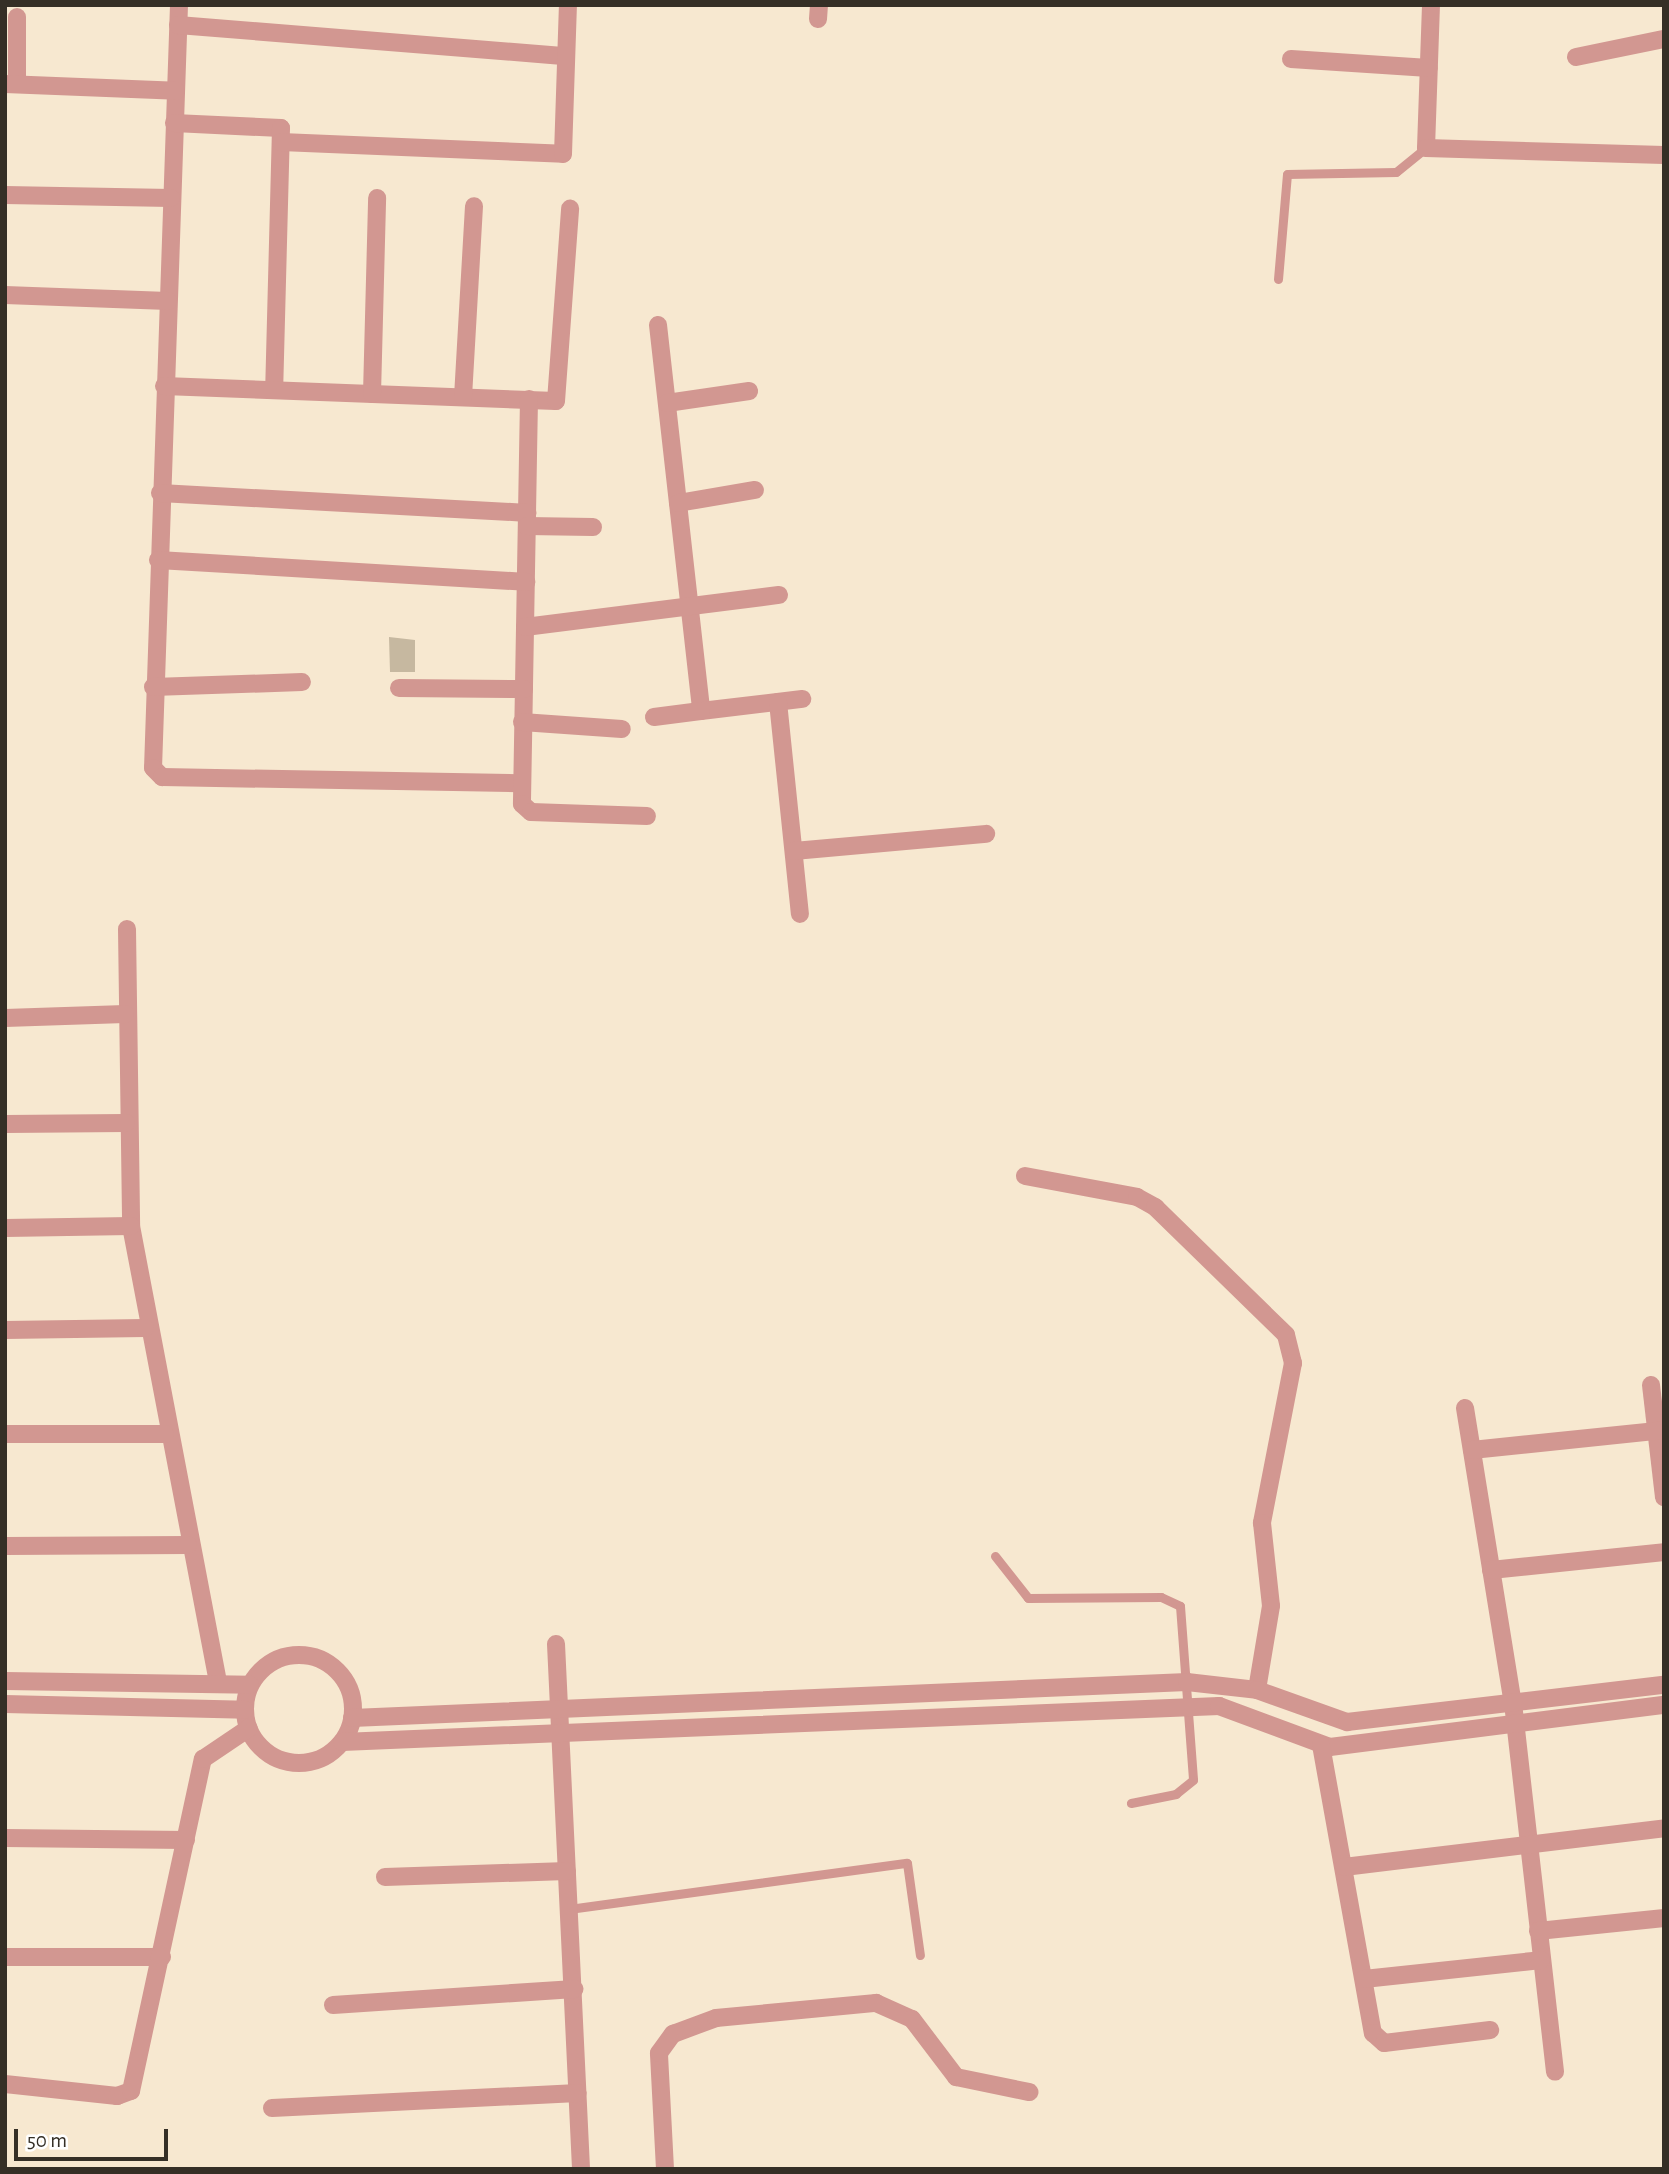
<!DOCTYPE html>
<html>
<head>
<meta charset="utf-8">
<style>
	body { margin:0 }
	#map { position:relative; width:1669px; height:2174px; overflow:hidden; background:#f7e8d0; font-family:"Alegreya Sans",sans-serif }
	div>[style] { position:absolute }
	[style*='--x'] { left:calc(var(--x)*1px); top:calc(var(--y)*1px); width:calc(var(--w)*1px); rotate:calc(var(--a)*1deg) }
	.building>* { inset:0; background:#c6b8a0 }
	.service>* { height:9px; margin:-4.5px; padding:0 4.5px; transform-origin:4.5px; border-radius:4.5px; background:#d29791 }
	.minor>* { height:18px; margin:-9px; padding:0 9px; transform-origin:9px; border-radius:9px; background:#d29791 }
	.minor>.ring { margin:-9px; padding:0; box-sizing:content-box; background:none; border:18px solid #d29791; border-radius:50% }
	span { translate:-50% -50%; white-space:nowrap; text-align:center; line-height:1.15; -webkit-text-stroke:5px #fff; paint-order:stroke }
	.frame { position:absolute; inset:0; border:7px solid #352f26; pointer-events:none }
	.scale { position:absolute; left:14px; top:2129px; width:154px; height:32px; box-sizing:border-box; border:4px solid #352f26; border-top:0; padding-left:9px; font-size:21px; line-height:24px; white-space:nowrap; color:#352f26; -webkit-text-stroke:5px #fff; paint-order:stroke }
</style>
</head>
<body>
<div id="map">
	<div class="building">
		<div style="clip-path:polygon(389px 637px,415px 640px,415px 672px,390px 672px)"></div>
	</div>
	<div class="service">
		<div style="--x:1278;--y:279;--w:105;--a:-85.1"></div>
		<div style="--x:1287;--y:174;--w:109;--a:-1.1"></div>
		<div style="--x:1396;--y:172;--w:38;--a:-39"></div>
		<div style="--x:995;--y:1556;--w:53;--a:51.8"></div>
		<div style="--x:1028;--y:1598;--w:133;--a:-0.4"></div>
		<div style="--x:1161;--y:1597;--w:21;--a:25"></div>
		<div style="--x:1180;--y:1606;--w:174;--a:85.7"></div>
		<div style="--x:1193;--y:1780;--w:22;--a:141"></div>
		<div style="--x:1176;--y:1794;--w:46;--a:168.7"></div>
		<div style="--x:569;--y:1909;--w:341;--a:-7.8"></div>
		<div style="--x:907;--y:1863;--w:93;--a:82"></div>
	</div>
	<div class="minor">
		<div style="--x:179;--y:5;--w:763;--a:91.95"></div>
		<div style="--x:153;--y:768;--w:13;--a:45"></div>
		<div style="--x:162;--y:777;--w:357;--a:1"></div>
		<div style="--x:1431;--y:5;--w:143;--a:92"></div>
		<div style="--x:1426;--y:148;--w:238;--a:1.7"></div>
		<div style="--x:17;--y:17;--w:67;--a:90"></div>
		<div style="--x:818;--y:19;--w:14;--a:-86"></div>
		<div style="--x:178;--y:25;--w:389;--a:4.6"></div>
		<div style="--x:1576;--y:57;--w:90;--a:-11.6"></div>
		<div style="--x:1291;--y:59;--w:138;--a:3.7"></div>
		<div style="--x:5;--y:84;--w:171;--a:2.3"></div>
		<div style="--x:174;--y:123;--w:107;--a:2.7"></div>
		<div style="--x:281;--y:128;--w:262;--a:91.5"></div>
		<div style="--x:281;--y:142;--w:282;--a:2.4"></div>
		<div style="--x:563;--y:154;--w:149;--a:-88.1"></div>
		<div style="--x:5;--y:195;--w:166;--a:1"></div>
		<div style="--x:5;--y:295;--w:163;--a:2.1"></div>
		<div style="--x:658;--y:325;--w:388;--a:83.6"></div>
		<div style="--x:701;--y:711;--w:102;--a:-6.8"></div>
		<div style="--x:164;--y:386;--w:392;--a:2.2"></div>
		<div style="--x:556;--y:401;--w:193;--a:-85.8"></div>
		<div style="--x:372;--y:394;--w:196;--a:-88.5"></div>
		<div style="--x:463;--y:397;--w:191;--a:-86.7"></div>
		<div style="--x:529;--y:399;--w:405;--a:91"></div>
		<div style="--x:522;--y:804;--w:12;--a:42"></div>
		<div style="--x:531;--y:812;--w:116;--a:2"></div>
		<div style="--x:667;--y:403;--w:83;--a:-8.3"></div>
		<div style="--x:160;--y:493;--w:368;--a:3.1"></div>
		<div style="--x:678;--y:503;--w:78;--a:-9.6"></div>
		<div style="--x:527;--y:526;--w:66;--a:0.9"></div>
		<div style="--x:158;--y:560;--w:369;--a:3.4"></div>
		<div style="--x:525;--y:627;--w:256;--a:-7.2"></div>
		<div style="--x:153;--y:687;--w:149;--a:-1.9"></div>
		<div style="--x:399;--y:688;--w:125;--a:0.5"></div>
		<div style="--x:778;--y:702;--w:213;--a:84.1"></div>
		<div style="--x:654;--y:717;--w:47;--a:-7.3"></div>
		<div style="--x:522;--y:722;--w:100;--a:4"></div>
		<div style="--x:794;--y:851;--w:193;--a:-5.1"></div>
		<div style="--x:127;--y:929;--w:297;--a:89.2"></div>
		<div style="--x:131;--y:1226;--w:466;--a:79.2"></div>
		<div style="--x:5;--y:1018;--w:120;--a:-1.9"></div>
		<div style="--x:5;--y:1124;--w:121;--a:-0.5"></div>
		<div style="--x:1025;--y:1176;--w:114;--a:10.6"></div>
		<div style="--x:1137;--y:1197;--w:21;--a:29"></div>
		<div style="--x:1155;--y:1207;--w:183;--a:44.3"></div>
		<div style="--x:1286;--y:1335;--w:29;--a:76"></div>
		<div style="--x:1293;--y:1363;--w:163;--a:101"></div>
		<div style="--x:1262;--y:1523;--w:83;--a:83.8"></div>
		<div style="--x:1271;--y:1606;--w:85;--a:99.5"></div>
		<div style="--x:5;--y:1228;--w:126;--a:-0.9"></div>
		<div style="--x:5;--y:1330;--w:140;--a:-0.8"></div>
		<div style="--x:1651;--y:1385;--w:113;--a:83.4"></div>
		<div style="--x:1465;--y:1408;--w:299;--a:80.8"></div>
		<div style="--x:1513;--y:1703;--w:371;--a:83.5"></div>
		<div style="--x:5;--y:1434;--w:160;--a:0"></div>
		<div style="--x:1472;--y:1450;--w:193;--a:-5.9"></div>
		<div style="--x:5;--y:1546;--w:183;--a:-0.3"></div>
		<div style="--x:1491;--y:1570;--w:174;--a:-5.9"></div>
		<div style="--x:556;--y:1644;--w:526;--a:87.27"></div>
		<div class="ring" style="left:245px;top:1655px;width:90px;height:90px"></div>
		<div style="--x:5;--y:1681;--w:245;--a:0.9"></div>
		<div style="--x:5;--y:1704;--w:240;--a:1.4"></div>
		<div style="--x:352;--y:1718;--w:836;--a:-2.47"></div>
		<div style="--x:1187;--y:1682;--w:70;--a:6.5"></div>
		<div style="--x:1257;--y:1690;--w:96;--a:19.6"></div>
		<div style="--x:1347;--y:1722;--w:319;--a:-6.7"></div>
		<div style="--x:342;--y:1742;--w:878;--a:-2.35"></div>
		<div style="--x:1219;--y:1706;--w:118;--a:20.3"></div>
		<div style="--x:1330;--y:1747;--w:337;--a:-7.2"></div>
		<div style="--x:1321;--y:1745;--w:293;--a:79.8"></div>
		<div style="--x:1373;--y:2033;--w:15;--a:42"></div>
		<div style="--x:1384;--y:2043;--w:107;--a:-7"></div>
		<div style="--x:5;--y:1838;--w:181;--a:0.6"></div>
		<div style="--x:1344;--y:1867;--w:322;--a:-6.9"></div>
		<div style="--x:385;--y:1877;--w:182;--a:-1.9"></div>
		<div style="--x:1538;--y:1931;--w:127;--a:-5.9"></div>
		<div style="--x:5;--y:1957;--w:157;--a:0"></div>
		<div style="--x:1364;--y:1979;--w:178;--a:-6.1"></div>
		<div style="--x:333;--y:2005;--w:242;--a:-3.8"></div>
		<div style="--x:5;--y:2084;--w:113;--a:6.1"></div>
		<div style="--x:117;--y:2096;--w:15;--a:-20"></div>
		<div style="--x:131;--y:2091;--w:340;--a:-77.8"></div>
		<div style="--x:203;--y:1759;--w:55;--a:-34"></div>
		<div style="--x:272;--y:2108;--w:306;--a:-2.8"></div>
		<div style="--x:665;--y:2169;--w:116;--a:-93"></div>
		<div style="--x:659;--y:2053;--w:24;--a:-54"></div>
		<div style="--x:673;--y:2034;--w:46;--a:-20.4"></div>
		<div style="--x:716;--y:2018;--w:161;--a:-5.4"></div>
		<div style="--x:876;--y:2003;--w:39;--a:24"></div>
		<div style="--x:912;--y:2019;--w:73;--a:52.8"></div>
		<div style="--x:956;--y:2077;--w:75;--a:11.6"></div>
	</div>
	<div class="frame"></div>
	<div class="scale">50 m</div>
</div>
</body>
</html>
